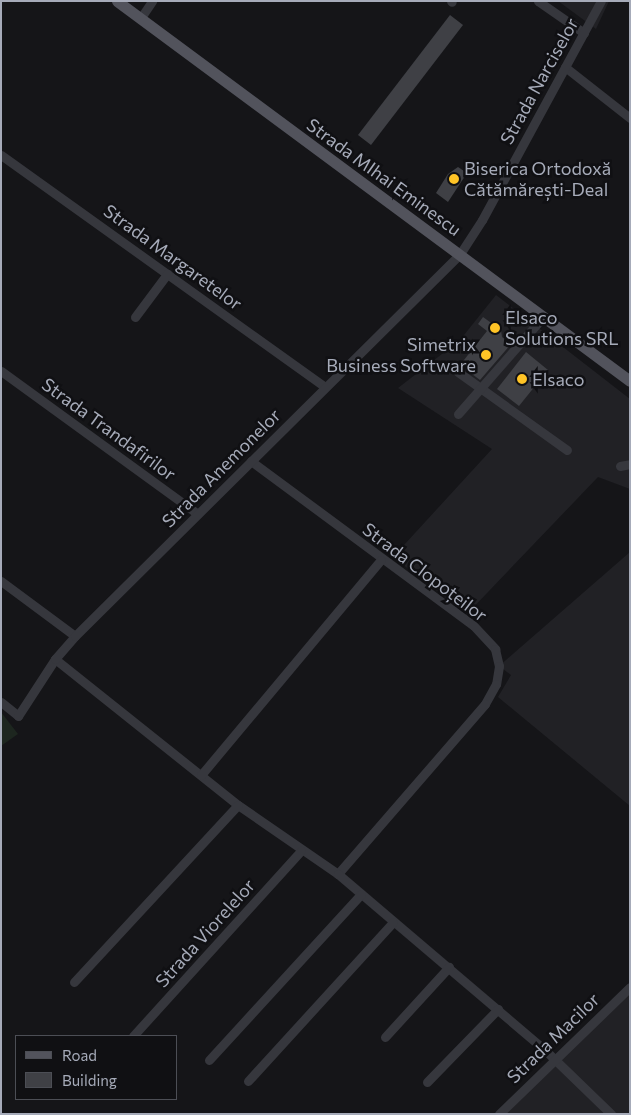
<!DOCTYPE html>
<html>
<head>
<meta charset="utf-8">
<style>
	body { margin:0 }
	#map { position:relative; width:631px; height:1115px; overflow:hidden; background:#151518; font-family:Commissioner,sans-serif }
	div>[style] { position:absolute }
	[style*='--x'] { left:calc(var(--x)*1px); top:calc(var(--y)*1px); width:calc(var(--w)*1px); rotate:calc(var(--a)*1deg) }
	.built>* { inset:0; background:#212125 }
	.green>* { inset:0; background:#1d261f }
	.building>* { inset:0; background:#3f4045 }
	.minor>* { height:9px; margin:-4.5px; padding:0 4.5px; transform-origin:4.5px; border-radius:4.5px; background:#36373d }
	.major>* { height:11px; margin:-5.5px; padding:0 5.5px; transform-origin:5.5px; border-radius:5.5px; background:#52535c }
	.dots>* { width:14px; height:14px; translate:-50% -50%; box-sizing:border-box; border:2px solid #101013; border-radius:50% }
	span { translate:-50% -50%; white-space:nowrap; text-align:center; line-height:1.15; -webkit-text-stroke:5px #101013; paint-order:stroke }
	.street-label { font-size:18px; color:#a6abb9 }
	.poi-label { font-size:18px; color:#a6abb9 }
	.left { translate:0 -50%; text-align:left }
	.right { translate:-100% -50%; text-align:right }
	.frame { position:absolute; inset:0; border:2px solid #a6abb9; pointer-events:none }
	.legend { position:absolute; left:15px; top:1035px; width:162px; height:65px; box-sizing:border-box; background:#101013; border:1px solid #4c4e55; margin:0; padding:6px 9px; list-style:none; font-size:15px; color:#a6abb9 }
	.legend li { display:flex; align-items:center; gap:10px; height:25px }
	.legend b { width:25px; border:1px solid #4c4e55 }
</style>
</head>
<body>
<div id="map">
	<div class="built">
		<div style="clip-path:polygon(558px 1px,609px 1px,596px 29px)"></div>
		<div style="clip-path:polygon(496px 295px,630px 399px,630px 489px,598px 477px,467px 614px,393px 557px,492px 449px,398px 388px,460px 340px)"></div>
		<div style="clip-path:polygon(630px 552px,630px 806px,498px 697px,511px 675px,499px 666px)"></div>
		<div style="clip-path:polygon(630px 991px,630px 1114px,494px 1114px)"></div>
	</div>
	<div class="green">
		<div style="clip-path:polygon(1px 712px,18px 734px,1px 746px)"></div>
	</div>
	<div class="building">
		<div style="clip-path:polygon(450px 15px,463px 25px,371px 145px,358px 135px)"></div>
		<div style="clip-path:polygon(458px 167px,467px 173px,448px 202px,436px 193px,448px 174px)"></div>
		<div style="clip-path:polygon(483px 317px,501px 330px,502px 337px,511px 344px,480px 380px,460px 365px,487px 331px,478px 324px)"></div>
		<div style="clip-path:polygon(526px 352px,548px 370px,519px 406px,497px 389px)"></div>
	</div>
	<div class="minor">
		<div style="--x:451;--y:1;--w:1;--a:45"></div>
		<div style="--x:538;--y:1;--w:56;--a:34.8"></div>
		<div style="--x:140;--y:19;--w:22;--a:-56"></div>
		<div style="--x:565;--y:67;--w:83;--a:38.1"></div>
		<div style="--x:1;--y:155;--w:398;--a:35.6"></div>
		<div style="--x:135;--y:317;--w:54;--a:-53.3"></div>
		<div style="--x:1;--y:371;--w:243;--a:36"></div>
		<div style="--x:458;--y:372;--w:134;--a:35.6"></div>
		<div style="--x:458;--y:414;--w:129;--a:-48.8"></div>
		<div style="--x:251;--y:461;--w:276;--a:36.5"></div>
		<div style="--x:473;--y:625;--w:33;--a:47"></div>
		<div style="--x:495;--y:649;--w:17;--a:77"></div>
		<div style="--x:499;--y:666;--w:18;--a:99"></div>
		<div style="--x:496;--y:684;--w:23;--a:119"></div>
		<div style="--x:485;--y:704;--w:225;--a:130.9"></div>
		<div style="--x:620;--y:466;--w:10;--a:-11"></div>
		<div style="--x:1;--y:581;--w:92;--a:36.6"></div>
		<div style="--x:55;--y:659;--w:234;--a:38.6"></div>
		<div style="--x:238;--y:805;--w:121;--a:34.6"></div>
		<div style="--x:338;--y:874;--w:273;--a:40.4"></div>
		<div style="--x:546;--y:1051;--w:91;--a:44.1"></div>
		<div style="--x:1;--y:702;--w:22;--a:39"></div>
		<div style="--x:18;--y:716;--w:68;--a:-57"></div>
		<div style="--x:55;--y:659;--w:30;--a:-49"></div>
		<div style="--x:75;--y:636;--w:542;--a:-44.78"></div>
		<div style="--x:460;--y:254;--w:40;--a:-57.1"></div>
		<div style="--x:482;--y:220;--w:249;--a:-61.5"></div>
		<div style="--x:201;--y:775;--w:280;--a:-50.1"></div>
		<div style="--x:74;--y:982;--w:241;--a:-47.2"></div>
		<div style="--x:133;--y:1036;--w:250;--a:-47.8"></div>
		<div style="--x:385;--y:1037;--w:95;--a:-47.6"></div>
		<div style="--x:209;--y:1060;--w:225;--a:-47.5"></div>
		<div style="--x:248;--y:1081;--w:215;--a:-47.6"></div>
		<div style="--x:427;--y:1082;--w:102;--a:-45.8"></div>
		<div style="--x:499;--y:1114;--w:182;--a:-44.1"></div>
	</div>
	<div class="major">
		<div style="--x:117;--y:1;--w:638;--a:36.53"></div>
	</div>
	<div class="dots">
		<div style="left:454px;top:179px;background:#ffc426"></div>
		<div style="left:495px;top:328px;background:#ffc426"></div>
		<div style="left:486px;top:355px;background:#ffc426"></div>
		<div style="left:522px;top:379px;background:#ffc426"></div>
	</div>
	<div class="street-label">
		<span style="left:539px;top:81px;rotate:-61deg">Strada Narciselor</span>
		<span style="left:384px;top:177px;rotate:36deg">Strada MIhai Eminescu</span>
		<span style="left:173px;top:257px;rotate:36deg">Strada Margaretelor</span>
		<span style="left:109px;top:429px;rotate:36deg">Strada Trandafirilor</span>
		<span style="left:221px;top:468px;rotate:-45deg">Strada Anemonelor</span>
		<span style="left:425px;top:572px;rotate:37deg">Strada Clopoțeilor</span>
		<span style="left:205px;top:933px;rotate:-48deg">Strada Viorelelor</span>
		<span style="left:553px;top:1038px;rotate:-44deg">Strada Macilor</span>
	</div>
	<div class="poi-label">
		<span class="left" style="left:464px;top:179px">Biserica Ortodoxă<br>Cătămărești-Deal</span>
		<span class="left" style="left:505px;top:328px">Elsaco<br>Solutions SRL</span>
		<span class="right" style="left:476px;top:355px">Simetrix<br>Business Software</span>
		<span class="left" style="left:532px;top:379px">Elsaco</span>
	</div>
	<div class="frame"></div>
	<ul class="legend">
	<li><b style="height:6px;background:#52535c"></b>Road</li>
	<li><b style="height:14px;background:#3f4045"></b>Building</li>
	</ul>
</div>
</body>
</html>
